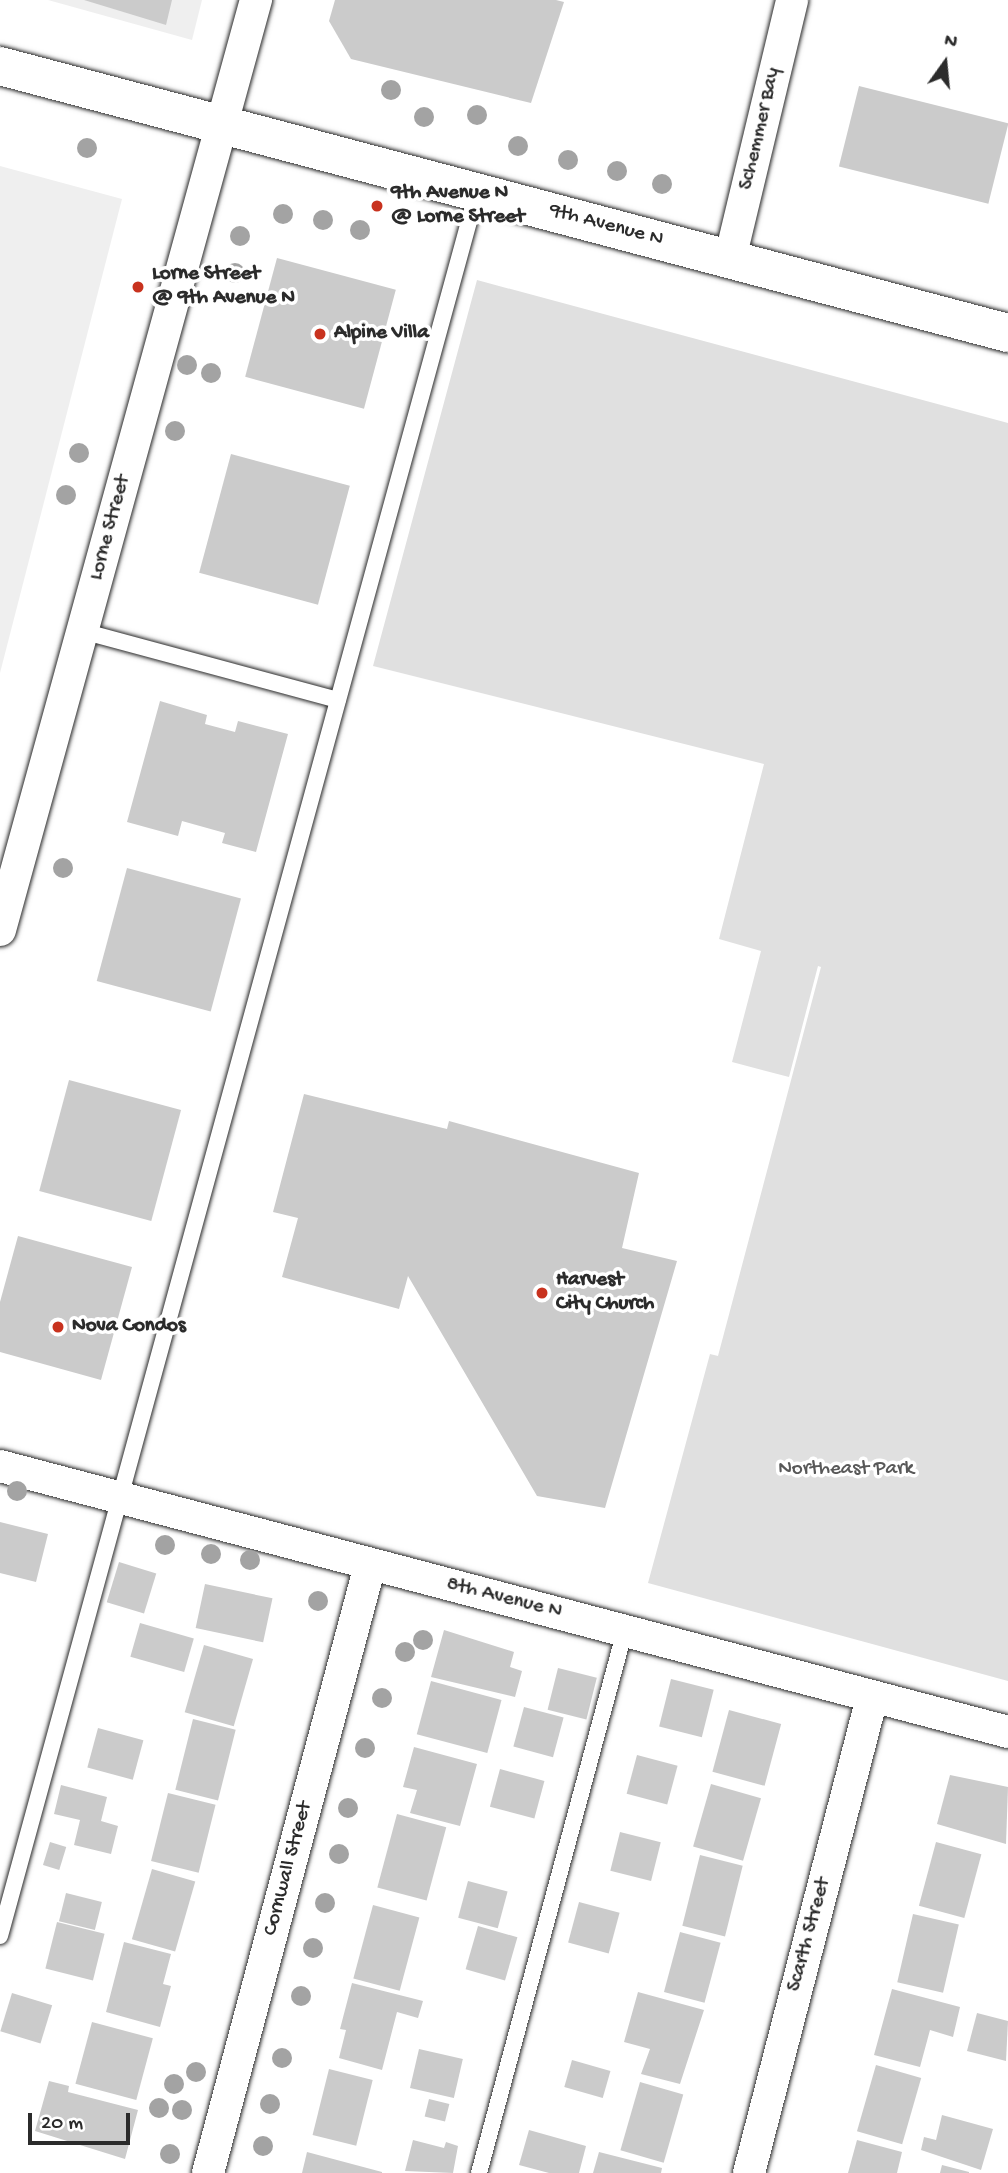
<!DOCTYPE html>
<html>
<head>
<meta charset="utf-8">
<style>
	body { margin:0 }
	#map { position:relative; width:1008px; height:2173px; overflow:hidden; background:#fff; font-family:"Gochi Hand",sans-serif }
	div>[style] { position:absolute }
	.built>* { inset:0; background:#efefef }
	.green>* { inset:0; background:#e0e0e0 }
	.building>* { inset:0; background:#cbcbcb; transform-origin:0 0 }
	.roads { filter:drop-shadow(0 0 2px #2b2b2b) drop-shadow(0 0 2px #2b2b2b) }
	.service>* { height:16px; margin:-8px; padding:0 8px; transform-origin:8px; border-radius:8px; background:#fff }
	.minor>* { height:32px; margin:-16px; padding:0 16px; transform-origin:16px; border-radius:16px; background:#fff }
	.secondary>* { height:38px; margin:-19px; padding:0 19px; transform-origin:19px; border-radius:19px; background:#fff }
	.trees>* { width:20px; height:20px; margin:-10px; border-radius:50%; background:#a3a3a3 }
	.dots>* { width:19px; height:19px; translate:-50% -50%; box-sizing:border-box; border:4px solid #fff; border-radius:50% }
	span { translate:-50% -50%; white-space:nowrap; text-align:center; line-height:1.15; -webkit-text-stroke:7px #fff; paint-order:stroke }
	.street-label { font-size:21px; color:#2b2b2b }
	.poi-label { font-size:21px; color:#2b2b2b; font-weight:700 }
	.left { translate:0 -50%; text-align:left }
	.park-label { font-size:21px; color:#585858 }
	.north { position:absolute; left:910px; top:28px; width:70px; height:70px; -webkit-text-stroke:5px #fff; paint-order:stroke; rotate:15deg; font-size:19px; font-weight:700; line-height:28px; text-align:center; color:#2b2b2b }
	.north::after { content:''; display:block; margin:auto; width:24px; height:32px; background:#2b2b2b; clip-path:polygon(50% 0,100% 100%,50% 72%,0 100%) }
	.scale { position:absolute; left:28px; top:2113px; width:102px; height:32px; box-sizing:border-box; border:4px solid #2b2b2b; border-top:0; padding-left:9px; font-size:21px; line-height:24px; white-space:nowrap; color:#2b2b2b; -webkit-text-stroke:5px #fff; paint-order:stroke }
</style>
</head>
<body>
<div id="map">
	<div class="built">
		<div style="clip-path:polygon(48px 0,202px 0,192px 40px)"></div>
		<div style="clip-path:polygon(0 166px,122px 199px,0 673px)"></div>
	</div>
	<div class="green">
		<div style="clip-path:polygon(477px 280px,1008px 423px,1008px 1681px,648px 1583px,710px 1354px,718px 1356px,821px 967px,818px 966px,789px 1077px,732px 1062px,761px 951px,719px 939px,764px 764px,373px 666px)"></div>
	</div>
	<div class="building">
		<div style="clip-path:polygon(84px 0,172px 0,166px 25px)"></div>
		<div style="clip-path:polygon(335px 0,556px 0,564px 2px,531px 103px,351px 59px,329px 21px)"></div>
		<div style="left:859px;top:86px;width:154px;height:83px;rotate:14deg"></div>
		<div style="left:277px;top:258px;width:123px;height:123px;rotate:15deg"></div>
		<div style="left:231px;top:454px;width:123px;height:123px;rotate:15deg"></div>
		<div style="clip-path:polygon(160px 701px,207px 715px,205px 724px,235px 732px,238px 721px,288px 734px,256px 852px,222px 843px,225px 833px,182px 821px,178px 836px,127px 822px)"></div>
		<div style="left:127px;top:868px;width:118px;height:117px;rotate:15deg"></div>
		<div style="left:69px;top:1080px;width:116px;height:115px;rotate:15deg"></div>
		<div style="clip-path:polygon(304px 1094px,447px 1129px,449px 1121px,639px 1173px,622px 1248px,677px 1261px,605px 1508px,537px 1496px,408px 1276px,399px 1309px,282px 1277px,298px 1218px,273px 1212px)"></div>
		<div style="clip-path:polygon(18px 1236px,132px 1267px,101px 1380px,0 1352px,0 1302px)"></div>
		<div style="clip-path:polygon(0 1522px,48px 1534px,36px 1582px,0 1573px)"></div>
		<div style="left:119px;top:1562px;width:39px;height:42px;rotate:17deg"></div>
		<div style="left:205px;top:1584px;width:69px;height:45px;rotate:12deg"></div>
		<div style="left:140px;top:1623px;width:56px;height:35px;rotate:16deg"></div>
		<div style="clip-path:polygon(444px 1630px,514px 1652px,510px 1667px,522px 1671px,515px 1697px,431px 1677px)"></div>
		<div style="left:204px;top:1645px;width:51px;height:70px;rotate:16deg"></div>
		<div style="left:558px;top:1668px;width:40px;height:43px;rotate:14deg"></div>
		<div style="left:671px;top:1679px;width:44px;height:49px;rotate:14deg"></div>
		<div style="left:431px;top:1681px;width:73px;height:55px;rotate:15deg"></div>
		<div style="left:524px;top:1707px;width:41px;height:41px;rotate:15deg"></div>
		<div style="left:729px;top:1710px;width:54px;height:64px;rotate:15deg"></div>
		<div style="left:193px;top:1719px;width:44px;height:73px;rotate:14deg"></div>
		<div style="left:98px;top:1728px;width:47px;height:41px;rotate:15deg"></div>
		<div style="clip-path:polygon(414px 1747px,477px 1764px,460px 1826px,410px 1813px,417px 1790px,403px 1787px)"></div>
		<div style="left:637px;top:1755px;width:42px;height:40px;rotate:15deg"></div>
		<div style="left:500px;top:1769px;width:46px;height:39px;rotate:15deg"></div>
		<div style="clip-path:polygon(950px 1775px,1008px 1787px,1006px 1844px,937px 1824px)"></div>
		<div style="left:711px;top:1784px;width:52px;height:65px;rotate:16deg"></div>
		<div style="clip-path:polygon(61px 1785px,107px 1797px,101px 1821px,118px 1826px,111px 1854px,74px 1845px,80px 1820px,54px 1814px)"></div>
		<div style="left:168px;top:1793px;width:49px;height:70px;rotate:14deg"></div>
		<div style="left:397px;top:1814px;width:51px;height:76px;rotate:15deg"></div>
		<div style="left:620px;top:1832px;width:42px;height:40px;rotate:14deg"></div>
		<div style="left:50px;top:1842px;width:17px;height:24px;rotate:17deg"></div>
		<div style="left:936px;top:1842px;width:47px;height:66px;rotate:15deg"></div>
		<div style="left:700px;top:1855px;width:44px;height:73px;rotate:14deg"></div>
		<div style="left:152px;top:1869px;width:45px;height:73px;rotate:16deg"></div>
		<div style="left:468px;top:1881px;width:41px;height:38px;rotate:15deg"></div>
		<div style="left:66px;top:1893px;width:37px;height:29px;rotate:14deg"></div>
		<div style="left:579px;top:1902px;width:42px;height:42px;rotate:15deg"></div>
		<div style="left:373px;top:1905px;width:48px;height:76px;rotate:15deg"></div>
		<div style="left:913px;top:1914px;width:47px;height:70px;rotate:13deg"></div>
		<div style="left:57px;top:1922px;width:49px;height:48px;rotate:14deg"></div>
		<div style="left:478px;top:1926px;width:41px;height:45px;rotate:16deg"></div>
		<div style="left:680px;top:1932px;width:42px;height:62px;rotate:15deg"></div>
		<div style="clip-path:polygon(124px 1942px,171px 1954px,163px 1984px,171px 1986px,160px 2027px,106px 2012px)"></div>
		<div style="clip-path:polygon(352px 1983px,423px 2001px,418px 2018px,397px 2012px,382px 2070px,339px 2058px,346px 2030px,340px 2029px)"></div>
		<div style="clip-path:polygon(892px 1989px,960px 2007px,953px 2037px,930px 2030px,920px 2067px,874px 2055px)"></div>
		<div style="clip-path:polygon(638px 1992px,704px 2010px,680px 2084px,641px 2074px,650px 2049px,624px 2042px)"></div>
		<div style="left:12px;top:1993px;width:42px;height:40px;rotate:17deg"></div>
		<div style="clip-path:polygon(977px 2013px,1008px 2021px,1006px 2061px,967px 2051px)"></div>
		<div style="left:92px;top:2022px;width:63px;height:64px;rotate:15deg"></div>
		<div style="left:419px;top:2049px;width:45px;height:40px;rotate:13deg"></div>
		<div style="left:572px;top:2060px;width:40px;height:28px;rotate:16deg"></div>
		<div style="left:876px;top:2065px;width:47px;height:69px;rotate:16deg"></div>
		<div style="left:329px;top:2069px;width:45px;height:68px;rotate:14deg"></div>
		<div style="clip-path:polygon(49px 2081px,69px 2086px,68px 2092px,138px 2110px,125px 2159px,35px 2131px)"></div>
		<div style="left:640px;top:2082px;width:45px;height:71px;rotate:16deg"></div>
		<div style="left:429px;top:2099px;width:21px;height:18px;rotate:14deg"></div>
		<div style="clip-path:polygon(942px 2115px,993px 2129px,981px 2170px,921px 2150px,924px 2137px,936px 2140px)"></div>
		<div style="clip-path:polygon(529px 2130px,586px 2146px,579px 2173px,549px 2173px,519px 2165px)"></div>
		<div style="clip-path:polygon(413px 2140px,444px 2148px,446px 2142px,458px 2146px,453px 2173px,405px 2171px)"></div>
		<div style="clip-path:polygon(857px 2140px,902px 2152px,897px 2173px,848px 2173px)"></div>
		<div style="clip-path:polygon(307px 2152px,382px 2172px,382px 2173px,302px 2173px)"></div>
		<div style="clip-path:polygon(599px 2152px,662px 2168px,661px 2173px,593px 2173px)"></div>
		<div style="clip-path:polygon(942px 2165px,969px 2172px,969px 2173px,940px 2173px)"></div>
	</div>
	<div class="roads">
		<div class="service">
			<div style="left:82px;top:631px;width:265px;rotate:15.1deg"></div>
			<div style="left:0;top:1936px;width:1808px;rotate:-74.7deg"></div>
			<div style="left:479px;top:2173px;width:562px;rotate:-74.95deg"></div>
		</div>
		<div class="minor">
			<div style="left:730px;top:259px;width:266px;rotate:-76.5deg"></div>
			<div style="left:0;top:930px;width:965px;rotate:-74.61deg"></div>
			<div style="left:0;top:1466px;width:1043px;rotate:14.78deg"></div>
			<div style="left:208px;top:2173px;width:629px;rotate:-75.08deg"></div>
			<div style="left:749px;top:2173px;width:491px;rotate:-75.5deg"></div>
		</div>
		<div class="secondary">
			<div style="left:0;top:66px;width:1043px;rotate:14.84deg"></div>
		</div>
	</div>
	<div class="trees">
		<div style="left:391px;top:90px"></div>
		<div style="left:477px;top:115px"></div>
		<div style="left:424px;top:117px"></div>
		<div style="left:518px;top:146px"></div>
		<div style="left:87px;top:148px"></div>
		<div style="left:568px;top:160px"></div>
		<div style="left:617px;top:171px"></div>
		<div style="left:662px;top:184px"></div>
		<div style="left:283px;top:214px"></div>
		<div style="left:323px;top:220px"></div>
		<div style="left:360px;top:230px"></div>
		<div style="left:240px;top:236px"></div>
		<div style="left:235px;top:273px"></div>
		<div style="left:187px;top:365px"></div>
		<div style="left:211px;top:373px"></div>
		<div style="left:175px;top:431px"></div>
		<div style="left:79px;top:453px"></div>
		<div style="left:66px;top:495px"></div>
		<div style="left:63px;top:868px"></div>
		<div style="left:17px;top:1491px"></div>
		<div style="left:165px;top:1545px"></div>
		<div style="left:211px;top:1554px"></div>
		<div style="left:250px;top:1560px"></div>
		<div style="left:318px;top:1601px"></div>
		<div style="left:423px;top:1640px"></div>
		<div style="left:405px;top:1652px"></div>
		<div style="left:382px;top:1698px"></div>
		<div style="left:365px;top:1748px"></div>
		<div style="left:348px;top:1808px"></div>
		<div style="left:339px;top:1854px"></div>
		<div style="left:325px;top:1903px"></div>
		<div style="left:313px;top:1948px"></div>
		<div style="left:301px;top:1996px"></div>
		<div style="left:282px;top:2058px"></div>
		<div style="left:196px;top:2072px"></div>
		<div style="left:174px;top:2084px"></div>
		<div style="left:270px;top:2104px"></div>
		<div style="left:159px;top:2108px"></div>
		<div style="left:182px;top:2110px"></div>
		<div style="left:263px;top:2146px"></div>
		<div style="left:170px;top:2154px"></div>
	</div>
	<div class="dots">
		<div style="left:377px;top:206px;background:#c8321e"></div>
		<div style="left:138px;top:287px;background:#c8321e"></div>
		<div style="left:320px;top:334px;background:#c8321e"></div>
		<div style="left:542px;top:1293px;background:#c8321e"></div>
		<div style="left:58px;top:1327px;background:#c8321e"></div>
	</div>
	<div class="street-label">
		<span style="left:761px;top:129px;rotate:-77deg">Schemmer Bay</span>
		<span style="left:606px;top:226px;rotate:15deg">9th Avenue N</span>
		<span style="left:111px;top:528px;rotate:-75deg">Lorne Street</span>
		<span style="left:504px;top:1599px;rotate:14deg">8th Avenue N</span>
		<span style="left:289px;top:1869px;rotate:-75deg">Cornwall Street</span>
		<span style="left:810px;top:1935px;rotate:-75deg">Scarth Street</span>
	</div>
	<div class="poi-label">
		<span class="left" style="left:391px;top:206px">9th Avenue N<br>@ Lorne Street</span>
		<span class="left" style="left:152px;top:287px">Lorne Street<br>@ 9th Avenue N</span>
		<span class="left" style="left:334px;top:334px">Alpine Villa</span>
		<span class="left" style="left:556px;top:1293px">Harvest<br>City Church</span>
		<span class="left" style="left:72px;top:1327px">Nova Condos</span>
	</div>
	<div class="park-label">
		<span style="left:846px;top:1470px">Northeast Park</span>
	</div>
	<div class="north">N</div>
	<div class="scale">20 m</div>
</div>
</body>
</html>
